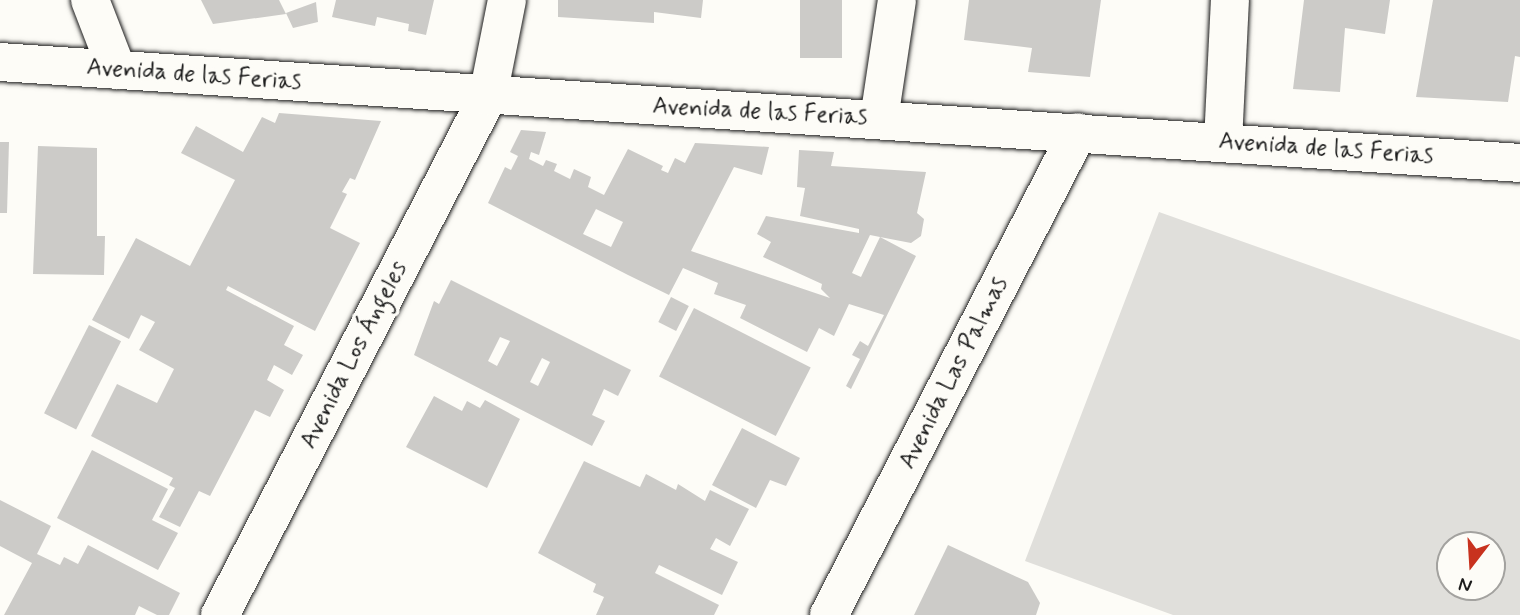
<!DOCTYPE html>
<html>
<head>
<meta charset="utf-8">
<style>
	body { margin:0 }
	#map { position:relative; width:1520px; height:615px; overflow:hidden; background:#fdfcf7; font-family:Mynerve,sans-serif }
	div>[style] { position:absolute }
	.green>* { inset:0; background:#e0dfdb }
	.building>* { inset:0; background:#cccbc8; transform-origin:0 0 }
	.roads { filter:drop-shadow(0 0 2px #1c1c1c) drop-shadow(0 0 2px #1c1c1c) }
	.minor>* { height:38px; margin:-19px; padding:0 19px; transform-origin:19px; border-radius:19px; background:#fdfcf7 }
	.major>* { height:38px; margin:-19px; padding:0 19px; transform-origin:19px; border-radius:19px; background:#fdfcf7 }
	span { translate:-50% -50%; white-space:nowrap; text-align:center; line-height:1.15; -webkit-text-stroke:7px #fdfcf7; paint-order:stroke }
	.street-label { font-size:24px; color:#1c1c1c }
	.north { position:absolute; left:1436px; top:531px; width:70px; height:70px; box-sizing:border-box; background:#fdfcf7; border:2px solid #a3a29f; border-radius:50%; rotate:197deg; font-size:19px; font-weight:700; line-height:28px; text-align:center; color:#1c1c1c }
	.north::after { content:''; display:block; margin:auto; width:24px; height:32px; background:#c8321e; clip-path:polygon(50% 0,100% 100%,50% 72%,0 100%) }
</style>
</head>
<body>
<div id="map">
	<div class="green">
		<div style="clip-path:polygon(evenodd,1159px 212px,1520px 340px,1520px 615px,1173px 615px,1025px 561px,1159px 212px,1450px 545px,1492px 545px,1492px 587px,1450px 587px,1450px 545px)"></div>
	</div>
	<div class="building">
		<div style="clip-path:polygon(201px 0,279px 0,286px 14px,213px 24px)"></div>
		<div style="clip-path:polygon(336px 0,434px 0,426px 35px,408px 31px,409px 24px,377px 17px,375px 26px,332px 17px)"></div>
		<div style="clip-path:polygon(558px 0,703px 0,701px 18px,654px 12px,654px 23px,558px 17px)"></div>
		<div style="left:800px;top:0;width:42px;height:58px"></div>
		<div style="clip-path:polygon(969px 0,1101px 0,1090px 77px,1028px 72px,1032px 48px,964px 40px)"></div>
		<div style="clip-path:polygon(1304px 0,1390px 0,1385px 34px,1345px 28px,1340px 92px,1293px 89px)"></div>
		<div style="clip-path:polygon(1433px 0,1520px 0,1520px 57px,1515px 56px,1508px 102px,1416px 97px)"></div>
		<div style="clip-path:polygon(316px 2px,318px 22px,293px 28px,286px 13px)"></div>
		<div style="clip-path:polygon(279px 113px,381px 121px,355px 180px,350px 178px,342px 192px,347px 194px,330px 228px,360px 243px,315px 331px,228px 286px,226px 290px,294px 326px,284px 345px,303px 355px,292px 375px,274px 365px,267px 380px,284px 390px,270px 417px,255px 410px,210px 496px,199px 491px,180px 527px,159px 517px,175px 488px,169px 485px,173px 478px,91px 436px,117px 384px,157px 403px,174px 369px,139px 350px,155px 322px,141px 315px,129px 339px,92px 320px,136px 238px,190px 266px,235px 180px,181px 153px,196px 126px,243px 152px,262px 117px,275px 123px)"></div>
		<div style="clip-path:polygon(evenodd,521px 130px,546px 132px,539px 155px,531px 152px,529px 159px,543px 166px,546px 160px,557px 164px,554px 171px,570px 179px,574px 169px,591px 177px,588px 187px,604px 195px,628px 149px,663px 166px,661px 170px,668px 173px,675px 158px,685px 163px,695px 143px,769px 147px,762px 175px,734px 167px,691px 251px,830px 298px,821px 289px,822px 284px,763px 257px,771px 242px,757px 234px,766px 216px,859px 233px,859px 229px,800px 216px,805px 188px,797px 187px,799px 150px,834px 152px,831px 166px,926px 172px,917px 213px,924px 219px,921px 236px,911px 243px,880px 237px,916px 256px,851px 389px,846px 386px,860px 359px,852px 355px,860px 341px,868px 346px,884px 315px,849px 304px,834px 336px,819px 328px,807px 352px,740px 318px,746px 305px,714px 294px,718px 283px,683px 268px,669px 295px,628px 275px,488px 203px,505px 167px,511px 170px,518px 156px,510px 152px,521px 130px,596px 209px,623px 222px,611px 247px,583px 234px,596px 209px,521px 130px,870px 235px,880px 237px,861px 277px,852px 273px,870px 235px)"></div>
		<div style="clip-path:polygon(0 142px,9px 142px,7px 213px,0 213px)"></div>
		<div style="clip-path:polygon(38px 146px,97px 148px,97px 236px,105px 236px,104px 275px,33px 274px)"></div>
		<div style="clip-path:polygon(evenodd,451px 280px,631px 370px,618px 396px,604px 389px,592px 415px,605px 421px,592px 446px,414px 355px,434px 301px,439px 304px,451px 280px,500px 337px,510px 341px,497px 366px,488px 361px,500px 337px,451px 280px,542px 358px,550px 362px,538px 386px,530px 382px,542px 358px)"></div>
		<div style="left:671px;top:297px;width:20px;height:28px;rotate:27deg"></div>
		<div style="left:694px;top:308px;width:131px;height:77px;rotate:27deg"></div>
		<div style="left:89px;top:325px;width:36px;height:99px;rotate:27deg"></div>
		<div style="clip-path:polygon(434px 396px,462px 411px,467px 401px,480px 408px,485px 400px,520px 419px,487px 488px,406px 447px)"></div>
		<div style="clip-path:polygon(742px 428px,800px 458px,786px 486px,770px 480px,756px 508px,712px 485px)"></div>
		<div style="clip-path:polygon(92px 450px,168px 489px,152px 520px,178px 533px,158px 570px,57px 518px)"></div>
		<div style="clip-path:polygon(584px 461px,640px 487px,646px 474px,676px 490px,678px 484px,705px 501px,710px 490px,749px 509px,730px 546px,716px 538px,710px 549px,738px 562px,722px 595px,659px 565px,655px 573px,719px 605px,714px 615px,596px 615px,604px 597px,593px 592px,596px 584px,538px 553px)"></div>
		<div style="clip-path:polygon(0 500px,51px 526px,37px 554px,60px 565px,64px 557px,78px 564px,88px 545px,180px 593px,169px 615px,157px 615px,139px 606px,135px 615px,4px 615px,32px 563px,0 546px)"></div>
		<div style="clip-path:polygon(948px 545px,1028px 582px,1040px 603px,1036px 615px,914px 615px)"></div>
	</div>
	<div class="roads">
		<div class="minor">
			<div style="left:90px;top:0;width:75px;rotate:68.9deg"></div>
			<div style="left:879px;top:119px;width:120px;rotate:-81.4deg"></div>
			<div style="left:1223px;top:142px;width:142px;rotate:-87.2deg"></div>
			<div style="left:220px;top:615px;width:584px;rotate:-62.69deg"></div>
			<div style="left:488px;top:96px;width:98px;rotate:-78.8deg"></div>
			<div style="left:829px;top:615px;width:543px;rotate:-62.73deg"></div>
		</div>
		<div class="major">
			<div style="left:0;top:62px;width:1523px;rotate:3.8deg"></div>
		</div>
	</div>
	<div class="street-label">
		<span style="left:194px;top:75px;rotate:4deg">Avenida de las Ferias</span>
		<span style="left:760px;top:112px;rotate:3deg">Avenida de las Ferias</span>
		<span style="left:1326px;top:149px;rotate:4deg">Avenida de las Ferias</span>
		<span style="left:354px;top:355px;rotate:-63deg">Avenida Los Ángeles</span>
		<span style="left:954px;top:373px;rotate:-63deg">Avenida Las Palmas</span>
	</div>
	<div class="north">N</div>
</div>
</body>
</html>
